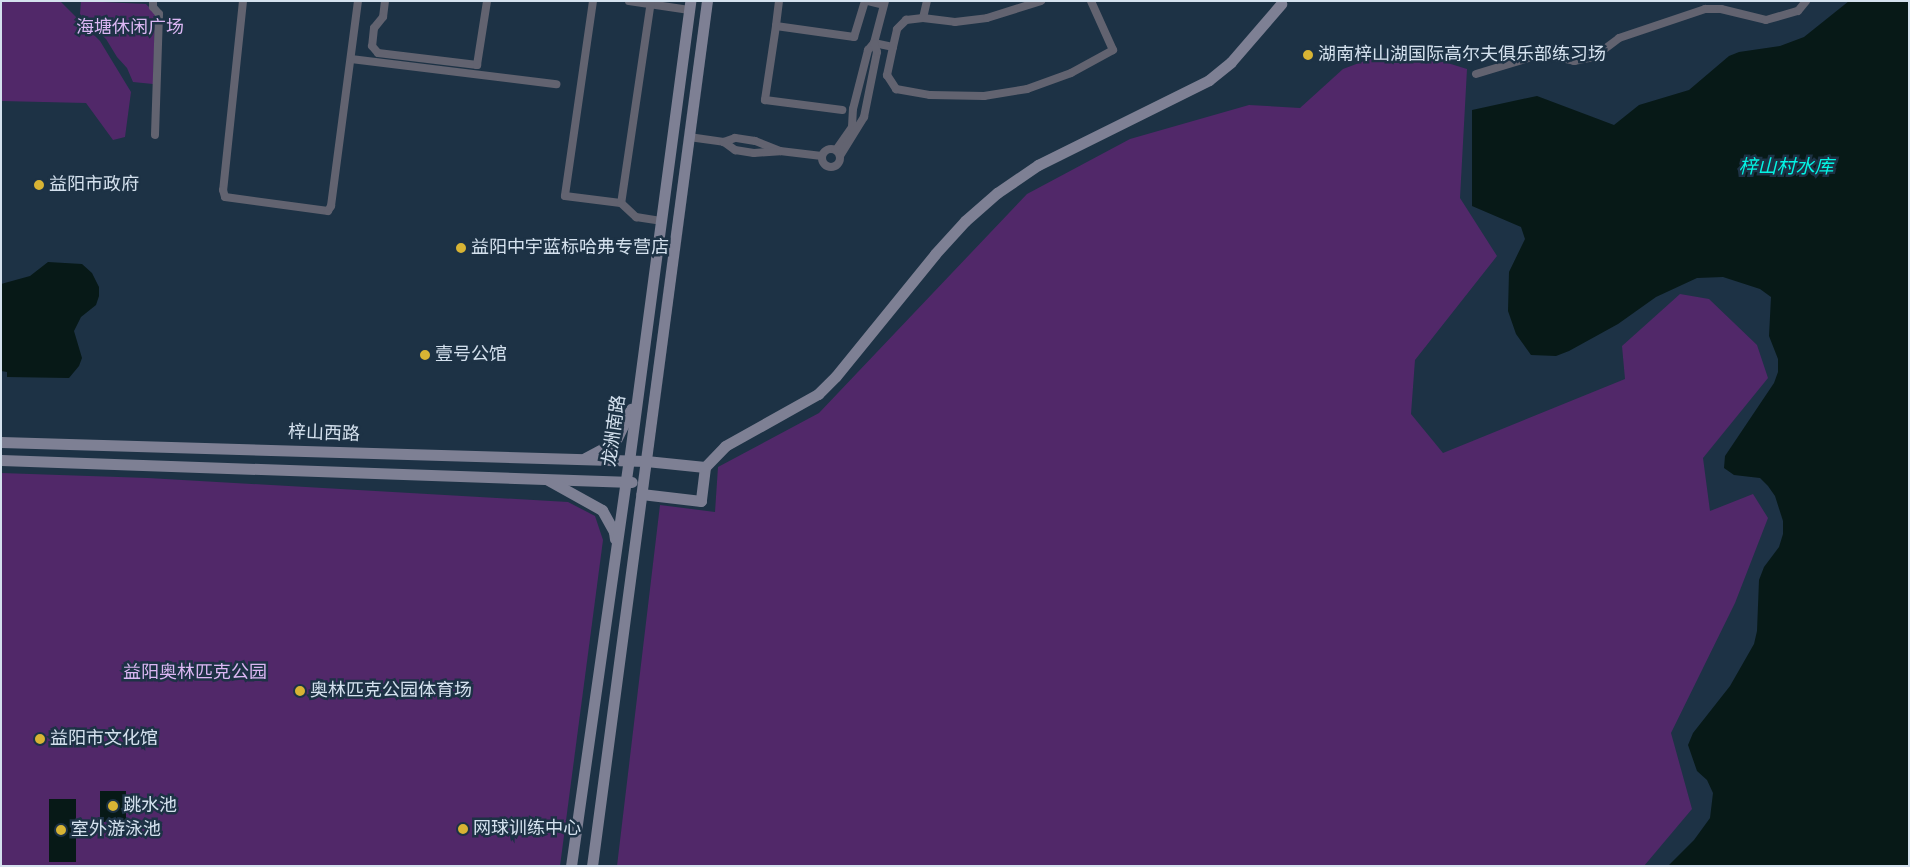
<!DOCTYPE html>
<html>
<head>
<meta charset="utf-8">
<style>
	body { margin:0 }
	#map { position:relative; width:1910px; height:867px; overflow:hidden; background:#1d3245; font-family:"Source Sans 3","Noto Sans SC",sans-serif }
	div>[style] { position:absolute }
	.green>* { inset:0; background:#512869 }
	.water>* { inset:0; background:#071917; transform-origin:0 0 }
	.street>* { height:8px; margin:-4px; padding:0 4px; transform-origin:4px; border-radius:4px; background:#626370 }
	.street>.ring { margin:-4px; padding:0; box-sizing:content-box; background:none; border:8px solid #626370; border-radius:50% }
	.secondary>* { height:11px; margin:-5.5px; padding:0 5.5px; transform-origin:5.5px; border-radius:5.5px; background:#7e8094 }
	.dots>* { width:14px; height:14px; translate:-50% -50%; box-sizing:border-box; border:2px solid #1d3245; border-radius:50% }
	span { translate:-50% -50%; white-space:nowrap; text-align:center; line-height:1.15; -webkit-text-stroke:5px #1d3245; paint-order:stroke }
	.park-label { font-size:18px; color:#dbb7f3 }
	.poi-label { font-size:18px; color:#d4e1ee }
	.left { translate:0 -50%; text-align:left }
	.street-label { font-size:18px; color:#d4e1ee }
	.water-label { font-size:19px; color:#03f4e4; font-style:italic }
	.frame { position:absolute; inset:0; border:2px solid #d4e1ee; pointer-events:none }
</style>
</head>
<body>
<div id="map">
	<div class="green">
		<div style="clip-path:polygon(1px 1px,61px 2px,100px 41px,131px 92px,125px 137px,113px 140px,86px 103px,1px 101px)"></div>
		<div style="clip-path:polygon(81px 1px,146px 4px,155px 14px,153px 84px,133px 82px,127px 68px,117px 57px,106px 39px,80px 14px)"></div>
		<div style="clip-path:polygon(1399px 48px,1467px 69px,1460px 198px,1497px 256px,1415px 360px,1411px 414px,1443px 453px,1625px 379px,1622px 346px,1680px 294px,1709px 299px,1757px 345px,1768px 378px,1703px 458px,1710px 511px,1753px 494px,1768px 518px,1735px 603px,1671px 733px,1692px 809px,1644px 866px,617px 866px,660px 505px,715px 512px,718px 467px,819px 413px,1027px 194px,1130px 139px,1249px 105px,1300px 108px,1343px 69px)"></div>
		<div style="clip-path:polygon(1px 473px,148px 478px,568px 502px,595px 516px,603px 540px,560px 866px,1px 866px)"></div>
	</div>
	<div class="water">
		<div style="clip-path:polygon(1849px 1px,1909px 1px,1909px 866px,1668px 866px,1694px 840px,1710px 818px,1713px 793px,1707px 780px,1697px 771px,1688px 745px,1693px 733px,1730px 686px,1754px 644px,1757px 631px,1759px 580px,1764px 567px,1779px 547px,1783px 534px,1783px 521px,1775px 496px,1768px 486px,1760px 478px,1734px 475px,1724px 468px,1725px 456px,1774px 383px,1778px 372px,1778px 359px,1769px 336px,1771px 297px,1760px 289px,1723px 277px,1697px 278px,1656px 297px,1618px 324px,1569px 351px,1556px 356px,1531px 355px,1516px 334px,1508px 311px,1509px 272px,1525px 239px,1521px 227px,1472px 206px,1472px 110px,1537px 96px,1614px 125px,1639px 105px,1689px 90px,1729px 56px,1739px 52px,1780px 46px,1804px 37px)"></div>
		<div style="clip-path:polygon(48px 262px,82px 264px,92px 273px,99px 287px,99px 296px,96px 305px,81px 317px,74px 331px,82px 358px,79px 366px,69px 378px,7px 377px,7px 372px,1px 371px,1px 284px,30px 276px)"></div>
		<div style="left:100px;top:791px;width:26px;height:31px"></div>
		<div style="left:49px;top:799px;width:27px;height:63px"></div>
	</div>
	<div class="street">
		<div style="left:153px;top:1px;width:6px;rotate:90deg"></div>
		<div style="left:153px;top:7px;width:9px;rotate:49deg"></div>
		<div style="left:159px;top:14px;width:121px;rotate:91.9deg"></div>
		<div style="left:243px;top:1px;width:190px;rotate:96deg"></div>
		<div style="left:223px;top:190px;width:7px;rotate:74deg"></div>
		<div style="left:225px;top:197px;width:104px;rotate:7.7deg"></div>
		<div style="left:328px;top:211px;width:6px;rotate:-59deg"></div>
		<div style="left:331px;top:206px;width:207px;rotate:-82.5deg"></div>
		<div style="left:385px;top:1px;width:16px;rotate:97deg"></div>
		<div style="left:383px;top:17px;width:14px;rotate:129deg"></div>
		<div style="left:374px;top:28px;width:18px;rotate:96deg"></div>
		<div style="left:372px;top:46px;width:9px;rotate:49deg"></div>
		<div style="left:378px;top:53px;width:100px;rotate:6.9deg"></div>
		<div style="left:477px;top:65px;width:65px;rotate:-81.1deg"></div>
		<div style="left:593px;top:1px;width:197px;rotate:98.2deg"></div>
		<div style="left:565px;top:196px;width:56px;rotate:7.1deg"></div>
		<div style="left:629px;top:1px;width:61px;rotate:8.5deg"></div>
		<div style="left:651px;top:1px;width:204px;rotate:98.4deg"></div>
		<div style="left:621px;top:203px;width:21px;rotate:43deg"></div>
		<div style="left:636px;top:217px;width:25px;rotate:9deg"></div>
		<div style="left:779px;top:1px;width:25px;rotate:97deg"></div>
		<div style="left:776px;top:26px;width:79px;rotate:8deg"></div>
		<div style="left:854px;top:37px;width:38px;rotate:-73deg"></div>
		<div style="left:868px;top:1px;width:16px;rotate:14deg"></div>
		<div style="left:923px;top:18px;width:17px;rotate:-77deg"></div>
		<div style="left:776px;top:26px;width:75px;rotate:98.5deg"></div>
		<div style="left:765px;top:100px;width:78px;rotate:7.4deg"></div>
		<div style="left:874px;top:43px;width:19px;rotate:12deg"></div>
		<div style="left:893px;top:47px;width:18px;rotate:-77deg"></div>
		<div style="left:897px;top:29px;width:13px;rotate:-45deg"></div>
		<div style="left:906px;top:20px;width:17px;rotate:-7deg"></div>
		<div style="left:923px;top:18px;width:32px;rotate:7deg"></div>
		<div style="left:955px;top:22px;width:32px;rotate:-7deg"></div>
		<div style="left:987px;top:18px;width:57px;rotate:-17.5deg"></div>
		<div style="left:893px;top:47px;width:29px;rotate:102deg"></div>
		<div style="left:887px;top:75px;width:17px;rotate:57deg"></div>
		<div style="left:896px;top:89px;width:35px;rotate:10deg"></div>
		<div style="left:930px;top:95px;width:54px;rotate:1.1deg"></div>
		<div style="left:984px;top:96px;width:44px;rotate:-9.2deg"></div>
		<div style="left:1027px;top:89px;width:47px;rotate:-20deg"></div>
		<div style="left:1071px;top:73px;width:48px;rotate:-28.7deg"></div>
		<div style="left:1113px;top:50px;width:54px;rotate:-114.2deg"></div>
		<div style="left:351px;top:59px;width:207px;rotate:7deg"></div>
		<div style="left:1476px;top:74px;width:69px;rotate:-16.9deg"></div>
		<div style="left:1542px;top:54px;width:33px;rotate:12deg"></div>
		<div style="left:1574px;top:61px;width:20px;rotate:-11deg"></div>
		<div style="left:1594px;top:57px;width:31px;rotate:-37deg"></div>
		<div style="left:1619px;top:38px;width:91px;rotate:-18.6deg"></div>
		<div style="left:1705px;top:9px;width:16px"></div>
		<div style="left:1721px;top:9px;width:46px;rotate:13.7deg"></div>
		<div style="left:1766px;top:20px;width:33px;rotate:-16deg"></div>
		<div style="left:1798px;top:11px;width:13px;rotate:-51deg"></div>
		<div style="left:689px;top:137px;width:35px;rotate:8deg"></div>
		<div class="ring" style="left:822px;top:149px;width:10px;height:10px"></div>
		<div style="left:836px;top:150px;width:28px;rotate:-55deg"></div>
		<div style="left:852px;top:127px;width:18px;rotate:-87deg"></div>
		<div style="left:853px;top:109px;width:61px;rotate:-75.7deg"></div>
		<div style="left:868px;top:50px;width:9px;rotate:-49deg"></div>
		<div style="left:874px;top:43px;width:43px;rotate:-75.3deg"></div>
		<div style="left:780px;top:151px;width:27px;rotate:-158deg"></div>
		<div style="left:755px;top:141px;width:20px;rotate:-171deg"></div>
		<div style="left:735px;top:138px;width:12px;rotate:160deg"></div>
		<div style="left:724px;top:142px;width:14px;rotate:36deg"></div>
		<div style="left:735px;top:150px;width:19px;rotate:9deg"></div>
		<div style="left:754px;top:153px;width:26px;rotate:-4deg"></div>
		<div style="left:780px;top:151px;width:42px;rotate:6.8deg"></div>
		<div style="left:840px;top:156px;width:46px;rotate:-58.4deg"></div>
		<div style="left:864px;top:117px;width:66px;rotate:-78.7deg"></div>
		<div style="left:877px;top:52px;width:9px;rotate:-108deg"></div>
	</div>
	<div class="secondary">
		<div style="left:1px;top:442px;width:645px;rotate:1.69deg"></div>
		<div style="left:646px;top:461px;width:59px;rotate:5.8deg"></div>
		<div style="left:705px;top:467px;width:34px;rotate:97deg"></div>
		<div style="left:701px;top:501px;width:60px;rotate:-173.3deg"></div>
		<div style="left:585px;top:458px;width:34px;rotate:-28deg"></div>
		<div style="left:615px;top:442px;width:37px;rotate:-64deg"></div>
		<div style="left:1px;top:460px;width:631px;rotate:2deg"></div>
		<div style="left:705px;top:467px;width:29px;rotate:-46deg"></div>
		<div style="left:725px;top:446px;width:107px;rotate:-29.2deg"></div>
		<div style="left:818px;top:394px;width:25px;rotate:-45deg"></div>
		<div style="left:836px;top:376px;width:157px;rotate:-50.9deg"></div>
		<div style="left:935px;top:254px;width:45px;rotate:-47.7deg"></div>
		<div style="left:965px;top:221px;width:43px;rotate:-41.2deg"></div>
		<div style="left:997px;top:193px;width:50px;rotate:-34.3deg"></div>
		<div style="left:1038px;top:165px;width:191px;rotate:-26.4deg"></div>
		<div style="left:1209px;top:80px;width:28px;rotate:-39deg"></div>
		<div style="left:1231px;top:62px;width:77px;rotate:-49.2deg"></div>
		<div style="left:548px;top:480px;width:62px;rotate:29.1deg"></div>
		<div style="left:602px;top:510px;width:25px;rotate:61deg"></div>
		<div style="left:614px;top:532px;width:7px;rotate:82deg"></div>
		<div style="left:571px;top:866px;width:409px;rotate:-81.9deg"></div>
		<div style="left:629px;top:461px;width:464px;rotate:-82.4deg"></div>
		<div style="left:592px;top:866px;width:873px;rotate:-82.43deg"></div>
	</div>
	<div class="dots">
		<div style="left:1308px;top:55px;background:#d8b434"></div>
		<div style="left:39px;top:185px;background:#d8b434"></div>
		<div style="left:461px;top:248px;background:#d8b434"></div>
		<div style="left:425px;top:355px;background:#d8b434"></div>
		<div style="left:300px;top:691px;background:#d8b434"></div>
		<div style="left:40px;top:739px;background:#d8b434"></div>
		<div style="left:113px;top:806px;background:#d8b434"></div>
		<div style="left:463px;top:829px;background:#d8b434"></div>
		<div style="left:61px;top:830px;background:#d8b434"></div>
	</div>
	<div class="park-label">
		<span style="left:130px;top:28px">海塘休闲广场</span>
		<span style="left:195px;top:673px">益阳奥林匹克公园</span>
	</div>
	<div class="poi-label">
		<span class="left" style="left:1318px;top:55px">湖南梓山湖国际高尔夫俱乐部练习场</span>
		<span class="left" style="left:49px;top:185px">益阳市政府</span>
		<span class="left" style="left:471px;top:248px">益阳中宇蓝标哈弗专营店</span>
		<span class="left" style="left:435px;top:355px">壹号公馆</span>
		<span class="left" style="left:310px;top:691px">奥林匹克公园体育场</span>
		<span class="left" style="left:50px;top:739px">益阳市文化馆</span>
		<span class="left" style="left:123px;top:806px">跳水池</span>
		<span class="left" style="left:473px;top:829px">网球训练中心</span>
		<span class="left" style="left:71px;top:830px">室外游泳池</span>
	</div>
	<div class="street-label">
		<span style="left:615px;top:431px;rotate:-82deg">龙洲南路</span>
		<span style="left:324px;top:434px;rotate:2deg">梓山西路</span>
	</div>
	<div class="water-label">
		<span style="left:1786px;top:168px">梓山村水库</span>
	</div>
	<div class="frame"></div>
</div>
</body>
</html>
